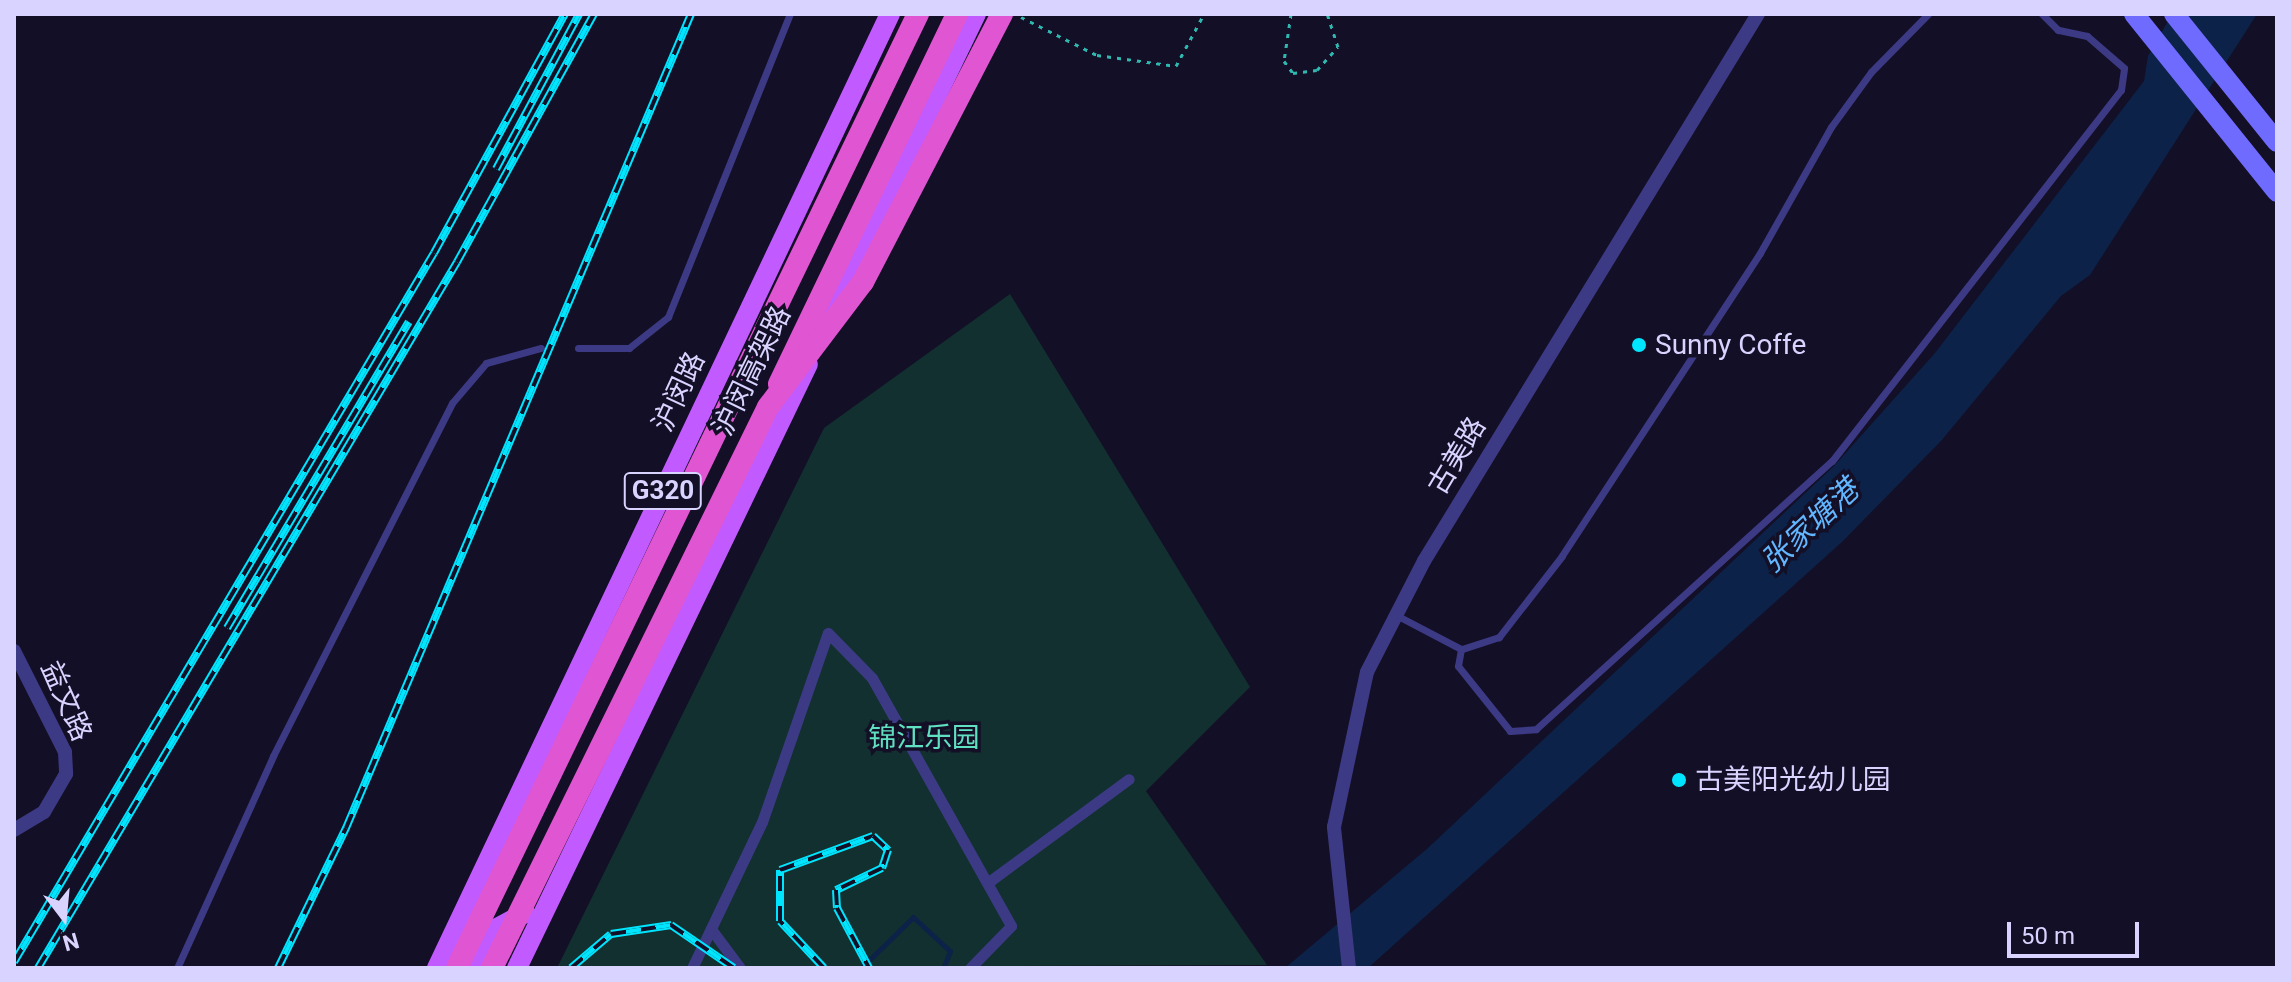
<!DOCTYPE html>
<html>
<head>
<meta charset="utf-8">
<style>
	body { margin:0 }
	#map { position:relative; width:2291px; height:982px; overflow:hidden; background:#130f26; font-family:Roboto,"Noto Sans SC",sans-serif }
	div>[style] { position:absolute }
	.green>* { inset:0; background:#12302f }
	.water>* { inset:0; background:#0c2248 }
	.stream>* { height:5px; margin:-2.5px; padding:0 2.5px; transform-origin:2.5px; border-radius:2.5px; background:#0c2248 }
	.path>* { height:3px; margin-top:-1.5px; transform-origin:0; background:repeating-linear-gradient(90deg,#2fb8b0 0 4px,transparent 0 10px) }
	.service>* { height:7px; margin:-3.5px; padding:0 3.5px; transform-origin:3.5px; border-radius:3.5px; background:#3d3a85 }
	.pedestrian>* { height:11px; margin:-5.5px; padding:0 5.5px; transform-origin:5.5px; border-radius:5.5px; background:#3d3a85 }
	.minor>* { height:14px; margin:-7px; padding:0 7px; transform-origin:7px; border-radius:7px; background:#3d3a85 }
	.secondary>* { height:20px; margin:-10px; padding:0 10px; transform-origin:10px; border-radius:10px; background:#6f6bff }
	.primary>* { height:20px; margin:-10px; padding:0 10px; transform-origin:10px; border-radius:10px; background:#c25bff }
	.trunk>* { height:22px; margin:-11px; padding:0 11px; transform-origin:11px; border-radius:11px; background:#e055d1 }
	.rail>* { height:8px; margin-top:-4px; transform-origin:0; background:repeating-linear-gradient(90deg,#130f26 0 15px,#00e5ff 0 30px); box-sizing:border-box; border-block:2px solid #00e5ff }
	.trunk-bridge>* { height:22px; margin:-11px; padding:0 11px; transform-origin:11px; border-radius:11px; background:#e055d1 }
	.dots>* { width:22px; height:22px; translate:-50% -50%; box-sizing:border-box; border:4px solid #130f26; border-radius:50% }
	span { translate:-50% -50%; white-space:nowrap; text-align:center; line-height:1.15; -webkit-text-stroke:7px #130f26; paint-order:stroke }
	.shield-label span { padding:2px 6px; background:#130f26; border:2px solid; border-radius:6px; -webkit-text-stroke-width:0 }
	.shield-label { font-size:26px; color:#d9d4ff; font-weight:700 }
	.poi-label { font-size:28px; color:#d9d4ff }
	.left { translate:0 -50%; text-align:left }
	.street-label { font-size:28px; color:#d9d4ff }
	.park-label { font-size:28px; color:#5fe0c0 }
	.water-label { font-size:30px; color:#62b6ff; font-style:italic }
	.frame { position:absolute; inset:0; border:16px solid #d9d4ff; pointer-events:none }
	.north { position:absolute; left:24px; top:878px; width:80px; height:80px; -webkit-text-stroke:6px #130f26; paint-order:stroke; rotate:164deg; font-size:22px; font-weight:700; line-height:32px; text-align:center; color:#d9d4ff }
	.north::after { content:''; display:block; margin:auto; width:28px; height:36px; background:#d9d4ff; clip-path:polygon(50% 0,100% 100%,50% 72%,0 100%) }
	.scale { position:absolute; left:2007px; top:922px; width:132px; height:36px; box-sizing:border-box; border:4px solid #d9d4ff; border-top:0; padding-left:10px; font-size:24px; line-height:28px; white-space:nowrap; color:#d9d4ff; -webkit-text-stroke:6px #130f26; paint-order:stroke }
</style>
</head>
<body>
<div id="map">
	<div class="green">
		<div style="clip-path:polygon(1010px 294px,1250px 687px,1146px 791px,1267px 965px,557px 968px,824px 428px)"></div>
	</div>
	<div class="water">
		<div style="clip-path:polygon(2172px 14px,2257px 14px,2090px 275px,2061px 296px,1941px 441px,1843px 541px,1368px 968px,1285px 968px,1428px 848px,1834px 466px,1935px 353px,2144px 81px,2148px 56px)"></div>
	</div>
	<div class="stream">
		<div style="left:861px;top:968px;width:73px;rotate:-44.4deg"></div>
		<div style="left:913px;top:917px;width:50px;rotate:42.6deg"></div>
		<div style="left:950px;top:951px;width:18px;rotate:112deg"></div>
	</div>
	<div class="path">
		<div style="left:1291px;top:14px;width:48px;rotate:98.5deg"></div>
		<div style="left:1284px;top:61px;width:15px;rotate:53deg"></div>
		<div style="left:1293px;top:73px;width:24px;rotate:-7deg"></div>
		<div style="left:1317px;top:70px;width:31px;rotate:-48deg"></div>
		<div style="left:1338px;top:47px;width:35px;rotate:-108deg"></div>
		<div style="left:1021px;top:17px;width:85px;rotate:26.6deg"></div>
		<div style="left:1097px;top:55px;width:80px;rotate:7.9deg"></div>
		<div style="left:1176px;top:66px;width:59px;rotate:-61.7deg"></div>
	</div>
	<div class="service">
		<div style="left:1928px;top:14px;width:81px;rotate:134.5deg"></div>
		<div style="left:1871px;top:72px;width:68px;rotate:126deg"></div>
		<div style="left:1831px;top:127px;width:145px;rotate:119.4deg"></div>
		<div style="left:1760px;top:253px;width:362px;rotate:123.2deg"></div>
		<div style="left:1562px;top:556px;width:103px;rotate:127.9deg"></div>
		<div style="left:1499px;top:637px;width:40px;rotate:162deg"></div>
		<div style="left:1461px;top:649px;width:17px;rotate:100deg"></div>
		<div style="left:1458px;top:666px;width:83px;rotate:51.3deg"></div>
		<div style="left:1510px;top:731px;width:26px;rotate:-4deg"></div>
		<div style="left:1536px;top:729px;width:399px;rotate:-42.2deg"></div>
		<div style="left:1832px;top:461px;width:470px;rotate:-52.1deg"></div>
		<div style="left:2121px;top:90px;width:22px;rotate:-82deg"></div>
		<div style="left:2124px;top:68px;width:49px;rotate:-139.1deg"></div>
		<div style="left:2087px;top:36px;width:30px;rotate:-168deg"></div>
		<div style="left:2058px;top:30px;width:23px;rotate:-135deg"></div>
		<div style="left:578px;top:348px;width:51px"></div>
		<div style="left:629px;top:348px;width:50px;rotate:-38.5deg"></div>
		<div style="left:668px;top:317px;width:327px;rotate:-68.1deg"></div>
		<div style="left:1396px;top:615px;width:73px;rotate:27.6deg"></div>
		<div style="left:177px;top:968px;width:233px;rotate:-65.6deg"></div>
		<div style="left:273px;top:756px;width:396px;rotate:-63.1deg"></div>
		<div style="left:452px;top:403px;width:52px;rotate:-49.6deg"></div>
		<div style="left:486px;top:363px;width:57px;rotate:-15.3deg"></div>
	</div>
	<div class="pedestrian">
		<div style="left:990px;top:881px;width:172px;rotate:-36.3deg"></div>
		<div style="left:711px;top:929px;width:49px;rotate:53.4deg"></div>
		<div style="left:692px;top:968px;width:162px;rotate:-64.4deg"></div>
		<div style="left:762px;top:822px;width:200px;rotate:-70.8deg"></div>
		<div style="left:828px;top:633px;width:63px;rotate:45.6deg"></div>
		<div style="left:872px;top:678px;width:284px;rotate:60.7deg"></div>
		<div style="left:1011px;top:926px;width:59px;rotate:134.3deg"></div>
	</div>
	<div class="minor">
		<div style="left:14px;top:651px;width:113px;rotate:63.2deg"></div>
		<div style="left:65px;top:752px;width:22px;rotate:87deg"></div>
		<div style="left:66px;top:774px;width:44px;rotate:120.1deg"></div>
		<div style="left:44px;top:812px;width:35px;rotate:149deg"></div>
		<div style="left:1349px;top:968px;width:142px;rotate:-96.1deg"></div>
		<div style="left:1334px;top:827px;width:158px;rotate:-78deg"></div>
		<div style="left:1367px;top:672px;width:125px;rotate:-62.8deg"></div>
		<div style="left:1424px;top:561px;width:641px;rotate:-58.59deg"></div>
	</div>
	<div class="secondary">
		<div style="left:2134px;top:14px;width:228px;rotate:51.2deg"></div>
		<div style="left:2174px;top:14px;width:164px;rotate:51.2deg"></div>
	</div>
	<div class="primary">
		<div style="left:832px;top:313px;width:332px;rotate:-64.3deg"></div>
		<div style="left:437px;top:968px;width:1056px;rotate:-64.6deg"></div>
		<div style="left:478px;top:968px;width:44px;rotate:-64.6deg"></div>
		<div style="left:497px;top:928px;width:32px;rotate:-28deg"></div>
		<div style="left:517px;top:968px;width:670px;rotate:-64.28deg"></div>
	</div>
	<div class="trunk">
		<div style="left:779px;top:384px;width:411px;rotate:-64.3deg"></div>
		<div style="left:457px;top:968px;width:1060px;rotate:-64.21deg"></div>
	</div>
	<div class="rail">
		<div style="left:496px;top:169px;width:176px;rotate:-61.8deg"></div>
		<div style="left:227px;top:628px;width:356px;rotate:-59.3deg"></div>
		<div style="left:14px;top:962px;width:824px;rotate:-59.36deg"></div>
		<div style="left:434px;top:253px;width:273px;rotate:-61.3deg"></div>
		<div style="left:38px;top:968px;width:821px;rotate:-59.31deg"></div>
		<div style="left:457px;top:262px;width:283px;rotate:-61.1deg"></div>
		<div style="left:278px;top:968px;width:156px;rotate:-64.1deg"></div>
		<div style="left:346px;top:828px;width:884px;rotate:-67.03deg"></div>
		<div style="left:571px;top:968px;width:52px;rotate:-40.4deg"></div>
		<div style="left:611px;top:934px;width:61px;rotate:-8.5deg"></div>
		<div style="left:671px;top:925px;width:76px;rotate:34.3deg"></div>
		<div style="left:824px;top:968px;width:64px;rotate:-133.1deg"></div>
		<div style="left:780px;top:921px;width:51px;rotate:-90deg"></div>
		<div style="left:780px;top:870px;width:99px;rotate:-20.1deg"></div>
		<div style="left:873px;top:836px;width:21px;rotate:43deg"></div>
		<div style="left:888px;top:850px;width:19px;rotate:108deg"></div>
		<div style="left:882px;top:868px;width:51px;rotate:154.4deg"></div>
		<div style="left:836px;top:890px;width:18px;rotate:87deg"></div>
		<div style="left:837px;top:908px;width:68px;rotate:61.9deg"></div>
	</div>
	<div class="trunk-bridge">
		<div style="left:492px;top:968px;width:625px;rotate:-63.8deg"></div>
		<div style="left:768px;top:407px;width:157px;rotate:-52.8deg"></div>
		<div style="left:863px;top:282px;width:302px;rotate:-62.6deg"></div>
	</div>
	<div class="dots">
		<div style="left:1639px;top:345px;background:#00e5ff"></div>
		<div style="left:1679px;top:780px;background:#00e5ff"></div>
	</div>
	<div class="shield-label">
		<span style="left:663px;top:491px">G320</span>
	</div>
	<div class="poi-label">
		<span class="left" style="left:1655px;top:345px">Sunny Coffe</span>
		<span class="left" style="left:1695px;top:780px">古美阳光幼儿园</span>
	</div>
	<div class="street-label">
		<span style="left:752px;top:371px;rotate:-64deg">沪闵高架路</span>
		<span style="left:679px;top:392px;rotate:-65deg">沪闵路</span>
		<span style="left:1457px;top:456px;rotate:-59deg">古美路</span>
		<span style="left:66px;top:701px;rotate:66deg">益文路</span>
	</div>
	<div class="park-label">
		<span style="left:924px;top:738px">锦江乐园</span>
	</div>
	<div class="water-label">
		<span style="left:1810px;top:526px;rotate:-43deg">张家塘港</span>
	</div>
	<div class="frame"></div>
	<div class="north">N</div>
	<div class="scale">50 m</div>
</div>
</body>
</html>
